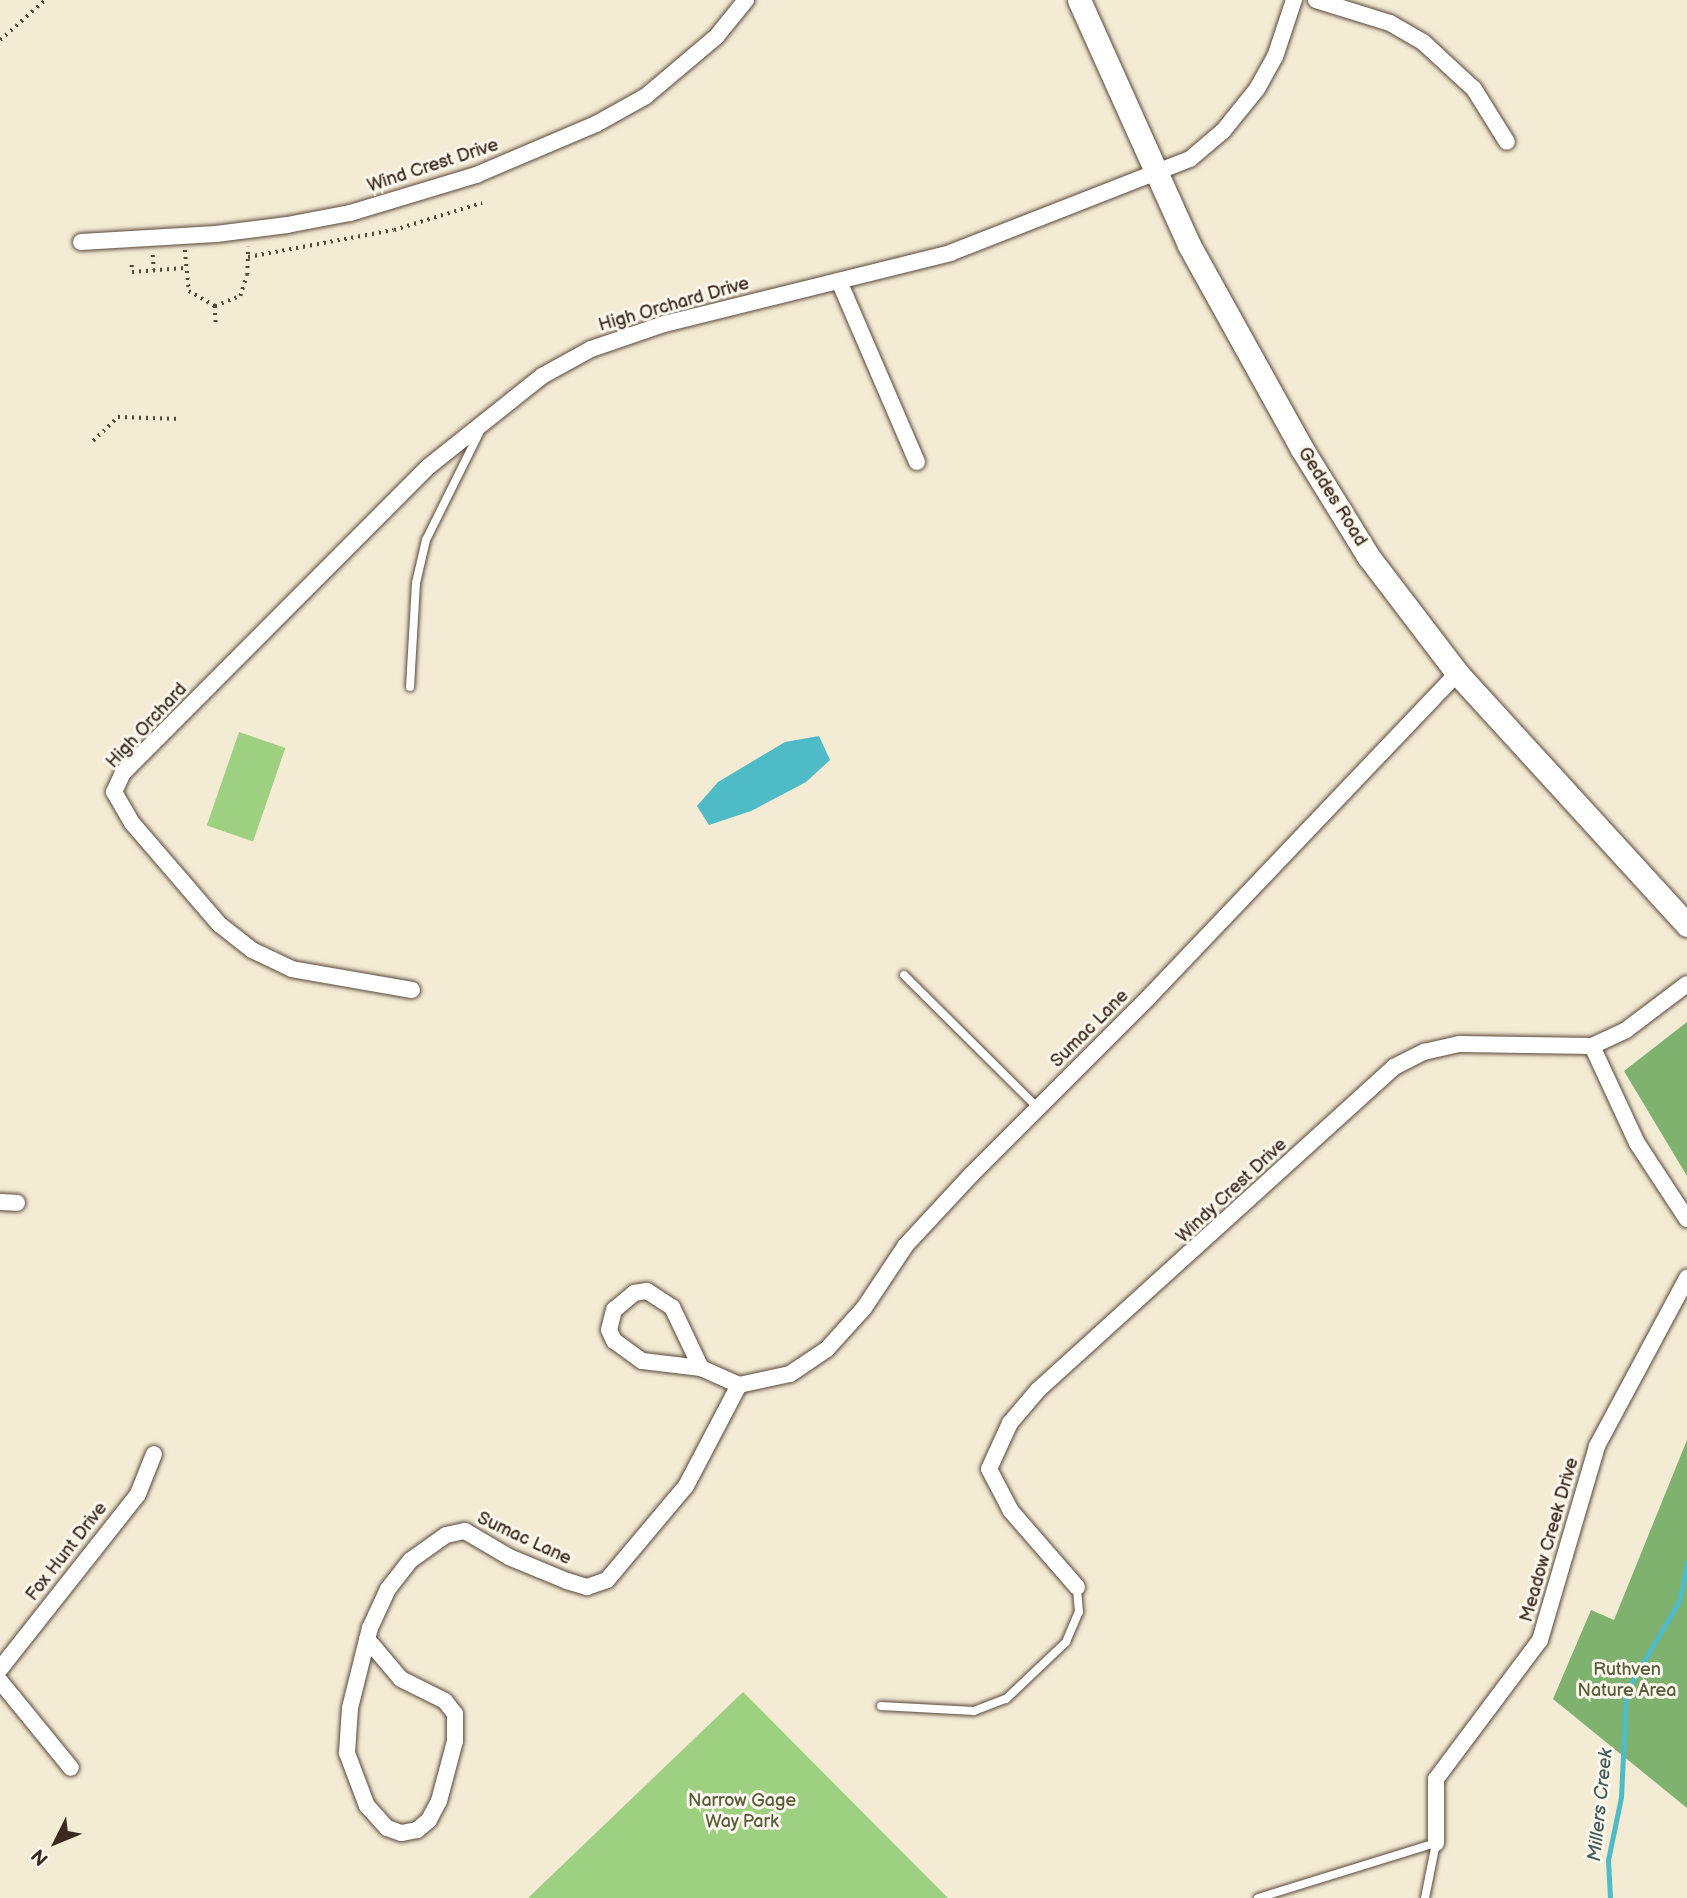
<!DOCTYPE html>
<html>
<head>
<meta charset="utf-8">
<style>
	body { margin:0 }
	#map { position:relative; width:1687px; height:1898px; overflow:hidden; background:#f4ebd5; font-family:"Balsamiq Sans",sans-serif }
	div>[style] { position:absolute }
	.green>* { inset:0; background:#9dd080; transform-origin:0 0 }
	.forest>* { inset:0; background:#7eb26e }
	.water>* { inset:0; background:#4ebbc7 }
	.stream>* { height:5px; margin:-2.5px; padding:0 2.5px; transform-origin:2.5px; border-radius:2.5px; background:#4ebbc7 }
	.path>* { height:3.5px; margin-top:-1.75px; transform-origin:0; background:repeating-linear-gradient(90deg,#574739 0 2px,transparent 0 7px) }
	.roads { filter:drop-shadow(0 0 2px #574739) drop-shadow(0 0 2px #574739) }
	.lane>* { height:8px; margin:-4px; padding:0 4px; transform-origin:4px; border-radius:4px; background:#fff }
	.street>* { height:16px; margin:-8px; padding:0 8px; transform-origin:8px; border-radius:8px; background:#fff }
	.secondary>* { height:23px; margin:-11.5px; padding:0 11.5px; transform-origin:11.5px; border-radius:11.5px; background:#fff }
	span { translate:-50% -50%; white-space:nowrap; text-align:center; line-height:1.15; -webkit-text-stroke:6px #fbf7ec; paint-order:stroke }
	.street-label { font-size:18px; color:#3b2a1e }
	.park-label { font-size:18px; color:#585c3b }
	.water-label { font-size:19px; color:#425d59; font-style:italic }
	.north { position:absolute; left:21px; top:1807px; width:70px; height:70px; -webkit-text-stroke:5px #fbf7ec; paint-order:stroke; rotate:227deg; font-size:19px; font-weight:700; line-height:28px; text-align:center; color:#3b2a1e }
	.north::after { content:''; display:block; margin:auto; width:24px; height:32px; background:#3b2a1e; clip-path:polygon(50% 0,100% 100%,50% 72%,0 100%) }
</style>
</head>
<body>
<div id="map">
	<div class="green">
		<div style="left:239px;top:732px;width:49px;height:99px;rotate:19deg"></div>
		<div style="clip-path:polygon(743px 1692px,948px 1898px,528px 1898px)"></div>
	</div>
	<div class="forest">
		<div style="clip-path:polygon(1687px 1022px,1687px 1176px,1624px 1071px)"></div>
		<div style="clip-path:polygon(1687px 1440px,1687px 1808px,1553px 1699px,1591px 1610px,1614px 1620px)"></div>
	</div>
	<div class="water">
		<div style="clip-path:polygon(819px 736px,830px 760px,806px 782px,751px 811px,709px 825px,697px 806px,718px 782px,785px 742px)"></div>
	</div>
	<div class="stream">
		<div style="left:1610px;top:1898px;width:38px;rotate:-93deg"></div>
		<div style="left:1608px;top:1860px;width:64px;rotate:-78.3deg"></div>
		<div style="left:1621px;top:1797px;width:105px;rotate:-87.3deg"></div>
		<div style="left:1626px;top:1692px;width:105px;rotate:-59.8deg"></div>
		<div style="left:1679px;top:1601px;width:40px;rotate:-78deg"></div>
	</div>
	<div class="path">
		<div style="left:0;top:40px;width:60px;rotate:-41.6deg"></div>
		<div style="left:185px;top:250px;width:41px;rotate:84.4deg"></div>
		<div style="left:189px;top:291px;width:30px;rotate:30deg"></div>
		<div style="left:215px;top:306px;width:27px;rotate:-22deg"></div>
		<div style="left:240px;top:296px;width:22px;rotate:-72deg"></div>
		<div style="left:247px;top:275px;width:28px;rotate:-88deg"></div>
		<div style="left:153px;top:255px;width:15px;rotate:86deg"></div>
		<div style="left:248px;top:257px;width:148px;rotate:-10.5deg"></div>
		<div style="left:394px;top:230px;width:92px;rotate:-17.1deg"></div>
		<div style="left:132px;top:265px;width:7px;rotate:90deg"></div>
		<div style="left:132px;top:272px;width:52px;rotate:-4.4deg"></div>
		<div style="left:215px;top:306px;width:19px;rotate:87deg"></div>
		<div style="left:93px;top:441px;width:35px;rotate:-44deg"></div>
		<div style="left:118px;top:417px;width:63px;rotate:1.8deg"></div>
	</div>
	<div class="roads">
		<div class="lane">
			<div style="left:410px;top:687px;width:104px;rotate:-86.7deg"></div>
			<div style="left:416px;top:583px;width:44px;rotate:-76.9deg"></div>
			<div style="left:426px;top:540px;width:122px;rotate:-63.6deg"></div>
			<div style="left:904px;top:975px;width:189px;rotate:44.8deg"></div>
			<div style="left:881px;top:1706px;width:93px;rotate:3.1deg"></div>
			<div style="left:974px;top:1711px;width:34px;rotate:-21deg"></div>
			<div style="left:1006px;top:1699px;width:83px;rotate:-43.5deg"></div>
			<div style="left:1066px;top:1642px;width:33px;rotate:-67deg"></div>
			<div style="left:1079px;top:1612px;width:25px;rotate:-95deg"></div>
			<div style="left:1258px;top:1898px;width:186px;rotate:-17.2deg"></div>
			<div style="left:1436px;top:1843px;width:56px;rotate:101.3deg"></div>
		</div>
		<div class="street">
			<div style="left:1316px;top:0;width:77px;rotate:17.3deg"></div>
			<div style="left:1390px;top:23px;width:38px;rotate:30deg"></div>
			<div style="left:1423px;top:42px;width:69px;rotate:42.7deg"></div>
			<div style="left:1474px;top:89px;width:62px;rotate:58.1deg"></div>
			<div style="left:81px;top:242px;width:135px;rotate:-3.4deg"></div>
			<div style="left:216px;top:234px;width:72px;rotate:-7.2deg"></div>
			<div style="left:287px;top:225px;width:64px;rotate:-10.8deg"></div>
			<div style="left:350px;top:213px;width:132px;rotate:-16.8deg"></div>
			<div style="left:476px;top:175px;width:130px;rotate:-23deg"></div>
			<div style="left:596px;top:124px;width:57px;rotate:-29.2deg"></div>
			<div style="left:646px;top:96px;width:92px;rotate:-40.1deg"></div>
			<div style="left:716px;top:37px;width:48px;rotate:-51deg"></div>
			<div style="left:839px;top:281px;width:197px;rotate:66.7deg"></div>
			<div style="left:412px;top:990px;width:122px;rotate:-170.1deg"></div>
			<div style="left:292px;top:969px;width:44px;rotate:-154.6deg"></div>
			<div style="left:252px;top:950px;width:42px;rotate:-141.8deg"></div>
			<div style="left:219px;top:924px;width:133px;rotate:-130.7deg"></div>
			<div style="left:132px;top:823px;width:36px;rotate:-120deg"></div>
			<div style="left:114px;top:792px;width:21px;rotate:-65deg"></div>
			<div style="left:123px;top:773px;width:432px;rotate:-45.1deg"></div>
			<div style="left:428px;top:467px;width:146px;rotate:-38.6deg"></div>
			<div style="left:542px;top:376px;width:56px;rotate:-28.9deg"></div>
			<div style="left:591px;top:349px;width:77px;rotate:-18.9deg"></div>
			<div style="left:664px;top:324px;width:295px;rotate:-13.9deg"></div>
			<div style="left:950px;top:253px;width:258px;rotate:-21.4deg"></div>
			<div style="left:1190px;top:159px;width:43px;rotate:-40.3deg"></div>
			<div style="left:1223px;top:131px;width:54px;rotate:-51deg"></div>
			<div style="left:1257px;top:89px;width:37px;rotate:-61deg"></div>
			<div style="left:1275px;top:57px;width:60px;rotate:-71.6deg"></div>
			<div style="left:1592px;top:1046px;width:107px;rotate:65.1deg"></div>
			<div style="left:1637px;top:1143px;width:91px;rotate:56.7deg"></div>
			<div style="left:0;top:1202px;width:17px;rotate:3deg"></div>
			<div style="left:647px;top:1291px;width:30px;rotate:33deg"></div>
			<div style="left:672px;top:1307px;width:68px;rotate:64.6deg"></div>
			<div style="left:701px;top:1368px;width:59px;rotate:-173.2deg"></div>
			<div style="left:642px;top:1361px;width:34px;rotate:-144deg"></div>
			<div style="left:614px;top:1341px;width:12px;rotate:-114deg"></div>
			<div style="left:609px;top:1330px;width:21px;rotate:-76deg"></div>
			<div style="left:614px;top:1310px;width:26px;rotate:-40deg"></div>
			<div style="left:634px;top:1293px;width:13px;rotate:-9deg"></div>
			<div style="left:701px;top:1368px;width:42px;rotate:24.1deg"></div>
			<div style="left:1077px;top:1587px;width:101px;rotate:-131deg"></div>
			<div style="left:1011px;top:1511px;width:47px;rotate:-117.6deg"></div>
			<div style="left:989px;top:1469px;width:51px;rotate:-65.5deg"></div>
			<div style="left:1010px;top:1423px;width:43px;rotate:-49.7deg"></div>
			<div style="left:1038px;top:1390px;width:481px;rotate:-42.2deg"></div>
			<div style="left:1394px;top:1067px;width:34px;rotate:-27deg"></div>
			<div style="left:1424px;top:1052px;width:37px;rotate:-13deg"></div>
			<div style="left:1460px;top:1044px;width:132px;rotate:0.9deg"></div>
			<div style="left:1592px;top:1046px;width:38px;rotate:-25deg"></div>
			<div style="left:1626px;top:1030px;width:76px;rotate:-37deg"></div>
			<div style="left:367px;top:1639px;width:52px;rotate:49.6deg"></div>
			<div style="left:401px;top:1679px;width:49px;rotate:26.6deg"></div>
			<div style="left:445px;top:1701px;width:16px;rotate:52deg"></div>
			<div style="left:455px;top:1714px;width:27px;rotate:90deg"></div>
			<div style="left:455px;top:1741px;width:62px;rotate:104.9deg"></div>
			<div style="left:439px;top:1801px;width:21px;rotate:118deg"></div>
			<div style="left:429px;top:1820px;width:16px;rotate:140deg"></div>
			<div style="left:417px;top:1830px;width:16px;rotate:169deg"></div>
			<div style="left:401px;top:1833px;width:15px;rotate:-160deg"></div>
			<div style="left:387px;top:1828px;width:30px;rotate:-132deg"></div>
			<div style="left:367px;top:1806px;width:57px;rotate:-110.7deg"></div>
			<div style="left:347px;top:1753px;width:45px;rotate:-86.2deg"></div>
			<div style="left:350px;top:1708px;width:82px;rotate:-76deg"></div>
			<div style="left:370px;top:1628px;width:43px;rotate:-65.2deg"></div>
			<div style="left:388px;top:1589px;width:37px;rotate:-52deg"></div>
			<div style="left:411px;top:1560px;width:43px;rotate:-35.5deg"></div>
			<div style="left:446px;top:1535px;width:19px;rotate:-12deg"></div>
			<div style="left:465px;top:1531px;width:51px;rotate:30.6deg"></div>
			<div style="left:509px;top:1557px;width:63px;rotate:22.5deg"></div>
			<div style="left:567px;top:1581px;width:21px;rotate:17deg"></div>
			<div style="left:587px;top:1587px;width:21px;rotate:-19deg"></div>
			<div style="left:607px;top:1580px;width:123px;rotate:-50deg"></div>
			<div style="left:686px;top:1486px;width:114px;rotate:-62.3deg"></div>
			<div style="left:739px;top:1385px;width:52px;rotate:-12.2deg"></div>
			<div style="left:790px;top:1374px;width:45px;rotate:-34deg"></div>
			<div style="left:827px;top:1349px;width:55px;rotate:-47.9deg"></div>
			<div style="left:864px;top:1308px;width:76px;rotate:-56.3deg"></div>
			<div style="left:906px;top:1245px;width:96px;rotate:-47.1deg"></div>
			<div style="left:971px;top:1175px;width:250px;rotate:-45deg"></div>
			<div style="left:1148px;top:998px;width:448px;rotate:-46.4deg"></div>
			<div style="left:0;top:1669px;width:223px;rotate:-51.7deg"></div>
			<div style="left:138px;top:1494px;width:43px;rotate:-68.2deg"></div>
			<div style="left:0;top:1681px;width:112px;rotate:50.8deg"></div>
			<div style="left:1436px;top:1843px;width:64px;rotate:-90deg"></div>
			<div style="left:1436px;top:1779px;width:174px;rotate:-53.2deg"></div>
			<div style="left:1540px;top:1640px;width:202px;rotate:-73.6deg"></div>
			<div style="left:1597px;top:1446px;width:191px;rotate:-61.8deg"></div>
		</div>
		<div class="secondary">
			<div style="left:1079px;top:0;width:269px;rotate:65.8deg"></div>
			<div style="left:1189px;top:245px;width:233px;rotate:61deg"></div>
			<div style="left:1302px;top:449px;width:126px;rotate:58.3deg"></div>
			<div style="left:1368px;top:556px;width:147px;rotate:52.7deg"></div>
			<div style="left:1457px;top:673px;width:341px;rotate:47.6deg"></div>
		</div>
	</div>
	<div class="street-label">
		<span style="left:433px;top:166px;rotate:-18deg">Wind Crest Drive</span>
		<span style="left:674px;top:305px;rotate:-16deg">High Orchard Drive</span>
		<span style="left:1332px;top:497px;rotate:58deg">Geddes Road</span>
		<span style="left:147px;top:726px;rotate:-47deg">High Orchard</span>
		<span style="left:1090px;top:1029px;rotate:-45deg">Sumac Lane</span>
		<span style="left:1232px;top:1191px;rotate:-43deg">Windy Crest Drive</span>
		<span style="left:524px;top:1539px;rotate:25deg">Sumac Lane</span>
		<span style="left:1550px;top:1540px;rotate:-74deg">Meadow Creek Drive</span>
		<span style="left:67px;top:1552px;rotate:-52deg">Fox Hunt Drive</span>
	</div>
	<div class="park-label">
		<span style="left:1627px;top:1681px">Ruthven<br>Nature Area</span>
		<span style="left:742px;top:1812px">Narrow Gage<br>Way Park</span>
	</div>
	<div class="water-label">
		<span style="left:1601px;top:1805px;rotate:-84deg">Millers Creek</span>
	</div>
	<div class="north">N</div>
</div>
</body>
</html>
